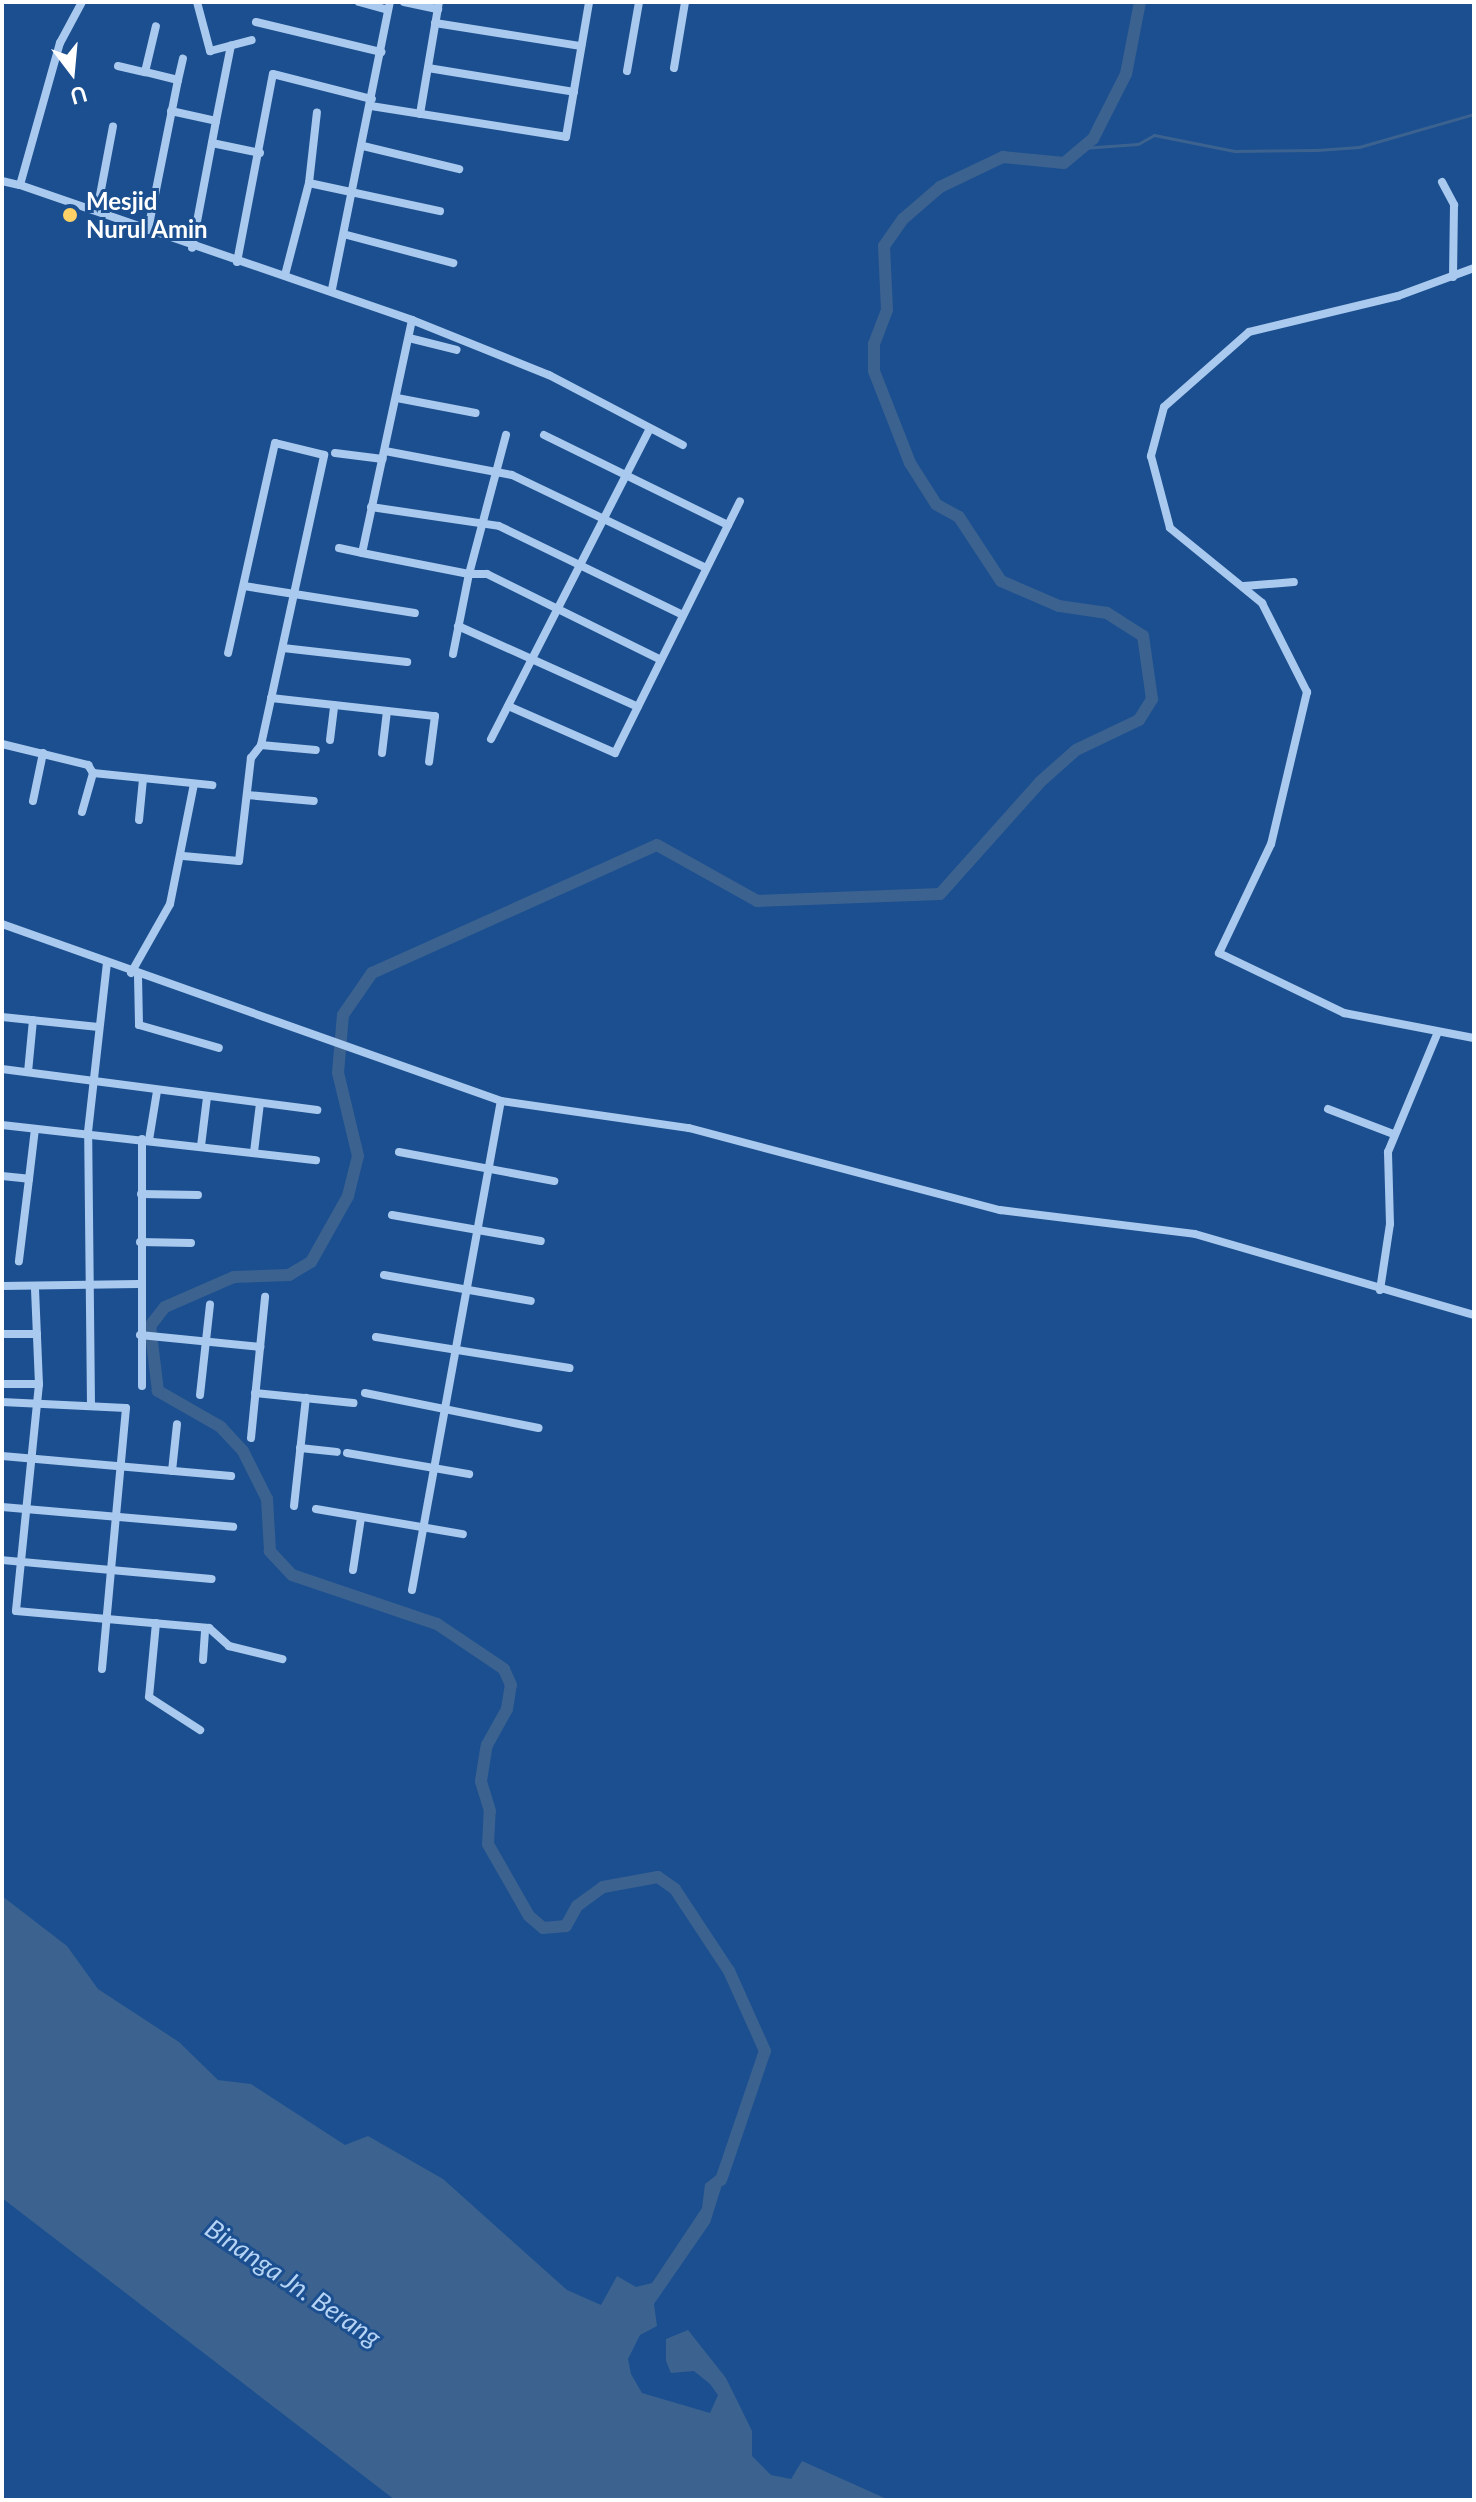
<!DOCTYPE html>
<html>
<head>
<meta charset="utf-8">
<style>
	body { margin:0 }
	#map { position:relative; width:1476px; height:2502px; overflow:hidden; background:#1b4f8f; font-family:Lato,sans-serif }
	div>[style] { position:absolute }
	.water>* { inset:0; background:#3c6290 }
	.stream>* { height:3px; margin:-1.5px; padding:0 1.5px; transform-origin:1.5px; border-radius:1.5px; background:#3c6290 }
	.canal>* { height:12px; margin:-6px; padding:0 6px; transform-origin:6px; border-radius:6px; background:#3c6290 }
	.minor>* { height:8px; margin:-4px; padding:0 4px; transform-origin:4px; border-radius:4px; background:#a9c9ee }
	.dots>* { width:22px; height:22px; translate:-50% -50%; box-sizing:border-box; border:4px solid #1b4f8f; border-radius:50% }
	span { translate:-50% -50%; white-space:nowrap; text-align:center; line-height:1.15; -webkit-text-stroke:6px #1b4f8f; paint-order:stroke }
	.poi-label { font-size:24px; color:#fff; font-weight:700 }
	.left { translate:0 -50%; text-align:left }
	.water-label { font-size:26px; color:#b5d3f5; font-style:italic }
	.frame { position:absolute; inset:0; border:4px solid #fff; pointer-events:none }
	.north { position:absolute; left:32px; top:32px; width:80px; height:80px; -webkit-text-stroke:6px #1b4f8f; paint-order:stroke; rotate:164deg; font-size:22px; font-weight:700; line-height:32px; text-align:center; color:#fff }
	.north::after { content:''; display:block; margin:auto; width:28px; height:36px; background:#fff; clip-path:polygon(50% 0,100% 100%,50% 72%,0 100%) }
</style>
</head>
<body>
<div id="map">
	<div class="water">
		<div style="clip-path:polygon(2px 1896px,67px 1946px,98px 1989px,179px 2042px,218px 2080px,251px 2084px,345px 2145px,368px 2136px,443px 2179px,567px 2290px,601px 2305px,617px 2276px,636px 2287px,652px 2283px,702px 2208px,705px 2184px,728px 2166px,710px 2223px,654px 2304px,657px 2326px,640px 2335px,628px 2359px,631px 2374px,642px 2393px,710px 2413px,718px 2395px,710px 2384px,694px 2371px,671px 2373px,666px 2361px,666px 2339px,688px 2330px,726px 2378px,752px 2431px,752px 2456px,771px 2475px,791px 2479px,802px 2461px,889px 2500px,395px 2500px,2px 2198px)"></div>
	</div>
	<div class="stream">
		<div style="left:1082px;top:148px;width:56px;rotate:-4.1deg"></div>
		<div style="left:1138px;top:144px;width:18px;rotate:-29deg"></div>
		<div style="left:1154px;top:135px;width:82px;rotate:11.3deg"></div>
		<div style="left:1234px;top:151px;width:83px;rotate:-0.7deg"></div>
		<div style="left:1317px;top:150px;width:42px;rotate:-4.1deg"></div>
		<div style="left:1359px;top:147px;width:120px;rotate:-16deg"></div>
	</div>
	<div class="canal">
		<div style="left:721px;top:2180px;width:136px;rotate:-71.2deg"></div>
		<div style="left:765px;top:2051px;width:88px;rotate:-114.2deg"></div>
		<div style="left:729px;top:1971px;width:98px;rotate:-123.4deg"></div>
		<div style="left:675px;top:1889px;width:21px;rotate:-145deg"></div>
		<div style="left:658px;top:1877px;width:56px;rotate:169.7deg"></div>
		<div style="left:603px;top:1887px;width:32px;rotate:144deg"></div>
		<div style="left:577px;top:1906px;width:23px;rotate:119deg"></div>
		<div style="left:566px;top:1926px;width:23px;rotate:175deg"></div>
		<div style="left:543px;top:1928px;width:18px;rotate:-139deg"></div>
		<div style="left:529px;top:1916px;width:83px;rotate:-119.7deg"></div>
		<div style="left:488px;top:1844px;width:33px;rotate:-87deg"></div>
		<div style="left:490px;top:1811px;width:31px;rotate:-107deg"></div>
		<div style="left:481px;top:1781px;width:36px;rotate:-81deg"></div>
		<div style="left:487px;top:1745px;width:41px;rotate:-60.9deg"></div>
		<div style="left:507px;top:1709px;width:24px;rotate:-81deg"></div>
		<div style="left:511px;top:1685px;width:17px;rotate:-114deg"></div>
		<div style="left:504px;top:1669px;width:81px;rotate:-146.1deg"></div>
		<div style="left:437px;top:1624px;width:153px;rotate:-161.3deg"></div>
		<div style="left:292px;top:1575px;width:33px;rotate:-133deg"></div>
		<div style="left:270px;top:1551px;width:52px;rotate:-93.3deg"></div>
		<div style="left:267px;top:1499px;width:54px;rotate:-116.6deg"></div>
		<div style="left:243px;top:1451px;width:33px;rotate:-133deg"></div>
		<div style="left:221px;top:1427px;width:73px;rotate:-150.3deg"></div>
		<div style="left:158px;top:1391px;width:65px;rotate:-97deg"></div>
		<div style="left:150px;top:1326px;width:24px;rotate:-52deg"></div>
		<div style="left:165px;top:1307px;width:75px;rotate:-23.5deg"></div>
		<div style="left:234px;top:1277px;width:55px;rotate:-2.1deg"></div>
		<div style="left:289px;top:1275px;width:26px;rotate:-31deg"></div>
		<div style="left:311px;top:1262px;width:76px;rotate:-60.7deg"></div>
		<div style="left:348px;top:1196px;width:41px;rotate:-76deg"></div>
		<div style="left:358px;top:1156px;width:85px;rotate:-103.5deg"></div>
		<div style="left:338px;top:1073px;width:58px;rotate:-85.1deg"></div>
		<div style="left:343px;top:1015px;width:51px;rotate:-55.4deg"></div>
		<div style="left:372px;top:973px;width:312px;rotate:-24.2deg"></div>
		<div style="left:657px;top:845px;width:115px;rotate:29.2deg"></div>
		<div style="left:757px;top:901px;width:183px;rotate:-2.2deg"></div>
		<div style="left:940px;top:894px;width:150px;rotate:-48.2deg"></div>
		<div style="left:1040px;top:782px;width:48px;rotate:-41.6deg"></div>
		<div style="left:1076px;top:750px;width:70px;rotate:-25.5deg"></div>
		<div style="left:1139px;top:720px;width:25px;rotate:-58deg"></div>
		<div style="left:1152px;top:699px;width:64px;rotate:-98.1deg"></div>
		<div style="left:1143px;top:636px;width:43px;rotate:-147.4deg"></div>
		<div style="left:1107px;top:613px;width:49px;rotate:-171.7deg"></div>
		<div style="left:1059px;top:606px;width:63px;rotate:-156.7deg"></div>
		<div style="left:1001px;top:581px;width:77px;rotate:-123.3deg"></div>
		<div style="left:959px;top:517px;width:26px;rotate:-151deg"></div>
		<div style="left:936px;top:504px;width:49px;rotate:-122.4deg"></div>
		<div style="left:910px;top:463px;width:99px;rotate:-111.4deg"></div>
		<div style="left:874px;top:371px;width:27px;rotate:-90deg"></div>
		<div style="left:874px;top:344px;width:36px;rotate:-69deg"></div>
		<div style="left:887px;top:310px;width:64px;rotate:-92.7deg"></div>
		<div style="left:884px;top:246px;width:33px;rotate:-55deg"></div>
		<div style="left:903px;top:219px;width:49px;rotate:-40.9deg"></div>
		<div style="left:940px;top:187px;width:70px;rotate:-25.5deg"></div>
		<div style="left:1003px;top:157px;width:61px;rotate:5.6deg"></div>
		<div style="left:1064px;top:163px;width:38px;rotate:-40deg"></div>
		<div style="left:1093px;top:139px;width:73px;rotate:-63.1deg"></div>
		<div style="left:1126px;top:74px;width:73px;rotate:-79deg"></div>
	</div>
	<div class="minor">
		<div style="left:197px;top:2px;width:51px;rotate:75.1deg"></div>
		<div style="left:210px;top:51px;width:43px;rotate:-14.7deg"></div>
		<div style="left:359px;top:2px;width:30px;rotate:15deg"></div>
		<div style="left:404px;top:2px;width:35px;rotate:12deg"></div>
		<div style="left:256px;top:22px;width:129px;rotate:13.5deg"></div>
		<div style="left:435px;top:23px;width:148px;rotate:9deg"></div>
		<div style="left:118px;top:66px;width:28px;rotate:13deg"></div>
		<div style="left:428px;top:68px;width:148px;rotate:9.3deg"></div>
		<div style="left:674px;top:68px;width:67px;rotate:-80.5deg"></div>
		<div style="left:627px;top:71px;width:70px;rotate:-80.1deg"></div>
		<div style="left:178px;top:80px;width:22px;rotate:-77deg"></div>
		<div style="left:371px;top:106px;width:197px;rotate:9deg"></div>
		<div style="left:566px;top:137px;width:137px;rotate:-80.3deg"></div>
		<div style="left:171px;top:111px;width:46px;rotate:12.5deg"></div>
		<div style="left:216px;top:121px;width:129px;rotate:100.7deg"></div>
		<div style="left:420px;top:114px;width:114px;rotate:-80.4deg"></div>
		<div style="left:216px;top:121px;width:77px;rotate:-78.8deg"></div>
		<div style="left:212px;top:143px;width:49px;rotate:11.8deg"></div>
		<div style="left:363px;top:146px;width:99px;rotate:13.5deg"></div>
		<div style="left:2px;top:181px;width:18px;rotate:13deg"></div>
		<div style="left:20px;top:185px;width:148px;rotate:-74.3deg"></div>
		<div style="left:60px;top:43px;width:47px;rotate:-61.8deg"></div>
		<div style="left:1442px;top:182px;width:26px;rotate:62deg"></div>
		<div style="left:1454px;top:205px;width:72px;rotate:90.8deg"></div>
		<div style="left:309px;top:183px;width:134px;rotate:12.1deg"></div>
		<div style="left:20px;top:185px;width:415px;rotate:19deg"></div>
		<div style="left:412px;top:320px;width:148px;rotate:21.9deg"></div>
		<div style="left:549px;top:375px;width:151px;rotate:27.6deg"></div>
		<div style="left:97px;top:211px;width:86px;rotate:-79.3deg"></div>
		<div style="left:148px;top:230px;width:153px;rotate:-78.7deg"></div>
		<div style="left:178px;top:80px;width:34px;rotate:-166deg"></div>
		<div style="left:145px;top:72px;width:47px;rotate:-76.6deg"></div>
		<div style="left:347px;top:235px;width:110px;rotate:14.8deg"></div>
		<div style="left:237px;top:262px;width:191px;rotate:-79.2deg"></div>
		<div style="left:273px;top:74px;width:102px;rotate:14.2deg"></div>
		<div style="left:1474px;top:268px;width:81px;rotate:159.8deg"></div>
		<div style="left:1398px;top:296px;width:153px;rotate:166.4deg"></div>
		<div style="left:1249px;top:332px;width:113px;rotate:138.6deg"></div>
		<div style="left:1164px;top:407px;width:51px;rotate:104.9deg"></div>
		<div style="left:1151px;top:456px;width:74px;rotate:75.2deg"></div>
		<div style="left:1170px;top:528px;width:119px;rotate:39.2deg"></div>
		<div style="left:1262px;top:603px;width:100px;rotate:63.2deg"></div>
		<div style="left:1307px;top:692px;width:156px;rotate:103.3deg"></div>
		<div style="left:1271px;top:844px;width:121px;rotate:115.5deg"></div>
		<div style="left:1219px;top:953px;width:139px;rotate:25.6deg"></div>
		<div style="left:1344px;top:1013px;width:132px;rotate:10.9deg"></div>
		<div style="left:285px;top:275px;width:95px;rotate:-75.4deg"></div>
		<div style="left:309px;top:183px;width:71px;rotate:-83.6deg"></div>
		<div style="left:332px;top:289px;width:293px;rotate:-78.6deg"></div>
		<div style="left:412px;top:320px;width:238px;rotate:102.1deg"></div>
		<div style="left:362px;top:553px;width:109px;rotate:11.1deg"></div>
		<div style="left:469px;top:574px;width:144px;rotate:-75.1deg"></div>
		<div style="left:409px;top:338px;width:49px;rotate:14deg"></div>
		<div style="left:397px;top:398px;width:80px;rotate:10.8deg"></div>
		<div style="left:544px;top:435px;width:205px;rotate:26.1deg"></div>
		<div style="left:385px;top:451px;width:129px;rotate:10.7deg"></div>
		<div style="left:512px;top:475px;width:215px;rotate:25.6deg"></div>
		<div style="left:335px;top:453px;width:48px;rotate:7.1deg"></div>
		<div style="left:371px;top:507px;width:129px;rotate:8.4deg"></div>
		<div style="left:499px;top:526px;width:204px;rotate:25.8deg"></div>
		<div style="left:339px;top:548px;width:24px;rotate:12deg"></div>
		<div style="left:244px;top:586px;width:173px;rotate:9deg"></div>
		<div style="left:1244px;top:586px;width:50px;rotate:-4.6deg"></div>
		<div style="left:458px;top:626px;width:197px;rotate:24.2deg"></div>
		<div style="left:283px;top:648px;width:125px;rotate:6.4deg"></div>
		<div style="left:453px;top:654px;width:82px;rotate:-78.7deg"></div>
		<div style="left:469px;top:574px;width:18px"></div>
		<div style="left:487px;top:574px;width:194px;rotate:26.3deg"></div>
		<div style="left:271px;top:698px;width:165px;rotate:6.3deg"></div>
		<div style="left:435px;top:716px;width:46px;rotate:97.4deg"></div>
		<div style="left:508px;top:706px;width:117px;rotate:23.7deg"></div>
		<div style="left:615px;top:753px;width:281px;rotate:-63.6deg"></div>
		<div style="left:491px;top:739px;width:349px;rotate:-62.9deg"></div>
		<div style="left:330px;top:740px;width:35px;rotate:-83deg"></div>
		<div style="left:2px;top:744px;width:89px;rotate:13.7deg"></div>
		<div style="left:88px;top:765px;width:9px;rotate:58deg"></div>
		<div style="left:93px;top:773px;width:120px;rotate:5.8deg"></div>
		<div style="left:261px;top:745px;width:55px;rotate:5.2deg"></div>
		<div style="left:382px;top:753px;width:42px;rotate:-83.2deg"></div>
		<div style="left:247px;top:795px;width:67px;rotate:5.1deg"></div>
		<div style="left:33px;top:801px;width:49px;rotate:-78.2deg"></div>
		<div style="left:82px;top:812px;width:41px;rotate:-74.2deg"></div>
		<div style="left:139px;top:820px;width:41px;rotate:-84.4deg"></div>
		<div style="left:183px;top:856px;width:56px;rotate:5.1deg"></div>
		<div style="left:239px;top:861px;width:104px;rotate:-83.4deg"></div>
		<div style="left:251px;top:758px;width:16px;rotate:-52deg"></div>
		<div style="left:261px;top:745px;width:297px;rotate:-77.7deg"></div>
		<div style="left:324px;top:455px;width:50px;rotate:-166.2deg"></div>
		<div style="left:275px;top:443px;width:215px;rotate:102.6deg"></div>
		<div style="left:2px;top:924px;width:529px;rotate:19.53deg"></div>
		<div style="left:501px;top:1101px;width:190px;rotate:8.2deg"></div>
		<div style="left:689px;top:1128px;width:322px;rotate:14.8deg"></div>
		<div style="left:1000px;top:1210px;width:196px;rotate:7deg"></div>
		<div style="left:1195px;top:1234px;width:291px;rotate:16.2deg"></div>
		<div style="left:131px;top:973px;width:79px;rotate:-60.5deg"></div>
		<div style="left:170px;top:904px;width:122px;rotate:-78.7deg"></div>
		<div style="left:138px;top:976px;width:49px;rotate:88.8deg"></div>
		<div style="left:139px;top:1025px;width:83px;rotate:16deg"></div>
		<div style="left:2px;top:1017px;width:97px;rotate:5.9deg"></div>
		<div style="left:2px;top:1069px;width:318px;rotate:7.4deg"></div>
		<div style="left:28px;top:1072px;width:52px;rotate:-84.5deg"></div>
		<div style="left:1328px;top:1109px;width:70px;rotate:21deg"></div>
		<div style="left:2px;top:1125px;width:316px;rotate:6.4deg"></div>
		<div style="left:149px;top:1140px;width:50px;rotate:-80.7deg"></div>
		<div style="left:201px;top:1146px;width:49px;rotate:-83deg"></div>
		<div style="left:254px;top:1152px;width:49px;rotate:-83deg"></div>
		<div style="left:399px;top:1152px;width:158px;rotate:10.6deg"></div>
		<div style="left:2px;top:1176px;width:27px;rotate:6deg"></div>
		<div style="left:29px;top:1179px;width:83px;rotate:97deg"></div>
		<div style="left:29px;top:1179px;width:50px;rotate:-83.2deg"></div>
		<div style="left:141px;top:1194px;width:57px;rotate:1deg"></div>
		<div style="left:392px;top:1215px;width:151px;rotate:9.9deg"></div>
		<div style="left:140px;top:1242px;width:51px;rotate:1.1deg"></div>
		<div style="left:384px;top:1275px;width:149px;rotate:10deg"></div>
		<div style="left:2px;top:1286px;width:137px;rotate:-0.8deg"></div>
		<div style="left:35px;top:1289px;width:95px;rotate:87.6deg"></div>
		<div style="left:39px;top:1384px;width:228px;rotate:95.8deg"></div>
		<div style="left:16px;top:1611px;width:194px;rotate:5deg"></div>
		<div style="left:209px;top:1628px;width:27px;rotate:42deg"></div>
		<div style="left:229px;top:1646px;width:55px;rotate:13.8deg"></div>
		<div style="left:1380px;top:1290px;width:67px;rotate:-81.4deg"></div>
		<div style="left:1390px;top:1224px;width:72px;rotate:-91.6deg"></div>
		<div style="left:1388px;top:1152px;width:130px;rotate:-67.4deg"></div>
		<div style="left:2px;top:1334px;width:35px"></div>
		<div style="left:140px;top:1335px;width:121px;rotate:5.7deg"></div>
		<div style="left:376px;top:1337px;width:196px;rotate:9.1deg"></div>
		<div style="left:2px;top:1384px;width:37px"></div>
		<div style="left:142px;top:1386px;width:247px;rotate:-90deg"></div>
		<div style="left:255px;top:1393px;width:99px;rotate:5.8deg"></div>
		<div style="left:365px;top:1393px;width:177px;rotate:11.4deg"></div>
		<div style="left:200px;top:1395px;width:91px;rotate:-83.7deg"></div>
		<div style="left:2px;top:1402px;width:124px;rotate:2.8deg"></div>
		<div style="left:126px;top:1408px;width:163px;rotate:95.3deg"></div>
		<div style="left:111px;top:1570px;width:109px;rotate:-174.8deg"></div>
		<div style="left:91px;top:1405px;width:273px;rotate:-90.6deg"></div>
		<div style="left:88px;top:1132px;width:170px;rotate:-83.6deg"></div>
		<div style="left:251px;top:1438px;width:142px;rotate:-84.3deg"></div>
		<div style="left:300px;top:1448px;width:37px;rotate:6deg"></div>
		<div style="left:347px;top:1453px;width:124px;rotate:9.8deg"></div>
		<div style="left:2px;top:1456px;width:230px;rotate:5deg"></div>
		<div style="left:172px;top:1471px;width:47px;rotate:-83.9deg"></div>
		<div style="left:294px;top:1506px;width:109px;rotate:-83.7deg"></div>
		<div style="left:2px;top:1507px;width:232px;rotate:4.9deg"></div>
		<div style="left:316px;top:1509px;width:149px;rotate:9.7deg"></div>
		<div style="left:353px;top:1570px;width:53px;rotate:-81.3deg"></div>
		<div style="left:412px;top:1590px;width:497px;rotate:-79.7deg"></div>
		<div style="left:156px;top:1623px;width:74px;rotate:95.4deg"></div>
		<div style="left:149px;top:1697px;width:61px;rotate:32.9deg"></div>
		<div style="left:203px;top:1660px;width:32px;rotate:-86deg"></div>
		<div style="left:102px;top:1669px;width:99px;rotate:-84.8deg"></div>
		<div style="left:111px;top:1570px;width:101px;rotate:5.1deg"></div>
	</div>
	<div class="dots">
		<div style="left:70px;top:215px;background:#ffd166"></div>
	</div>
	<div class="poi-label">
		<span class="left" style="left:86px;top:215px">Mesjid<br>Nurul Amin</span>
	</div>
	<div class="water-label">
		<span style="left:293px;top:2283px;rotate:34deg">Binanga Jn. Berang</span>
	</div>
	<div class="frame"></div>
	<div class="north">U</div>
</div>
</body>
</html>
